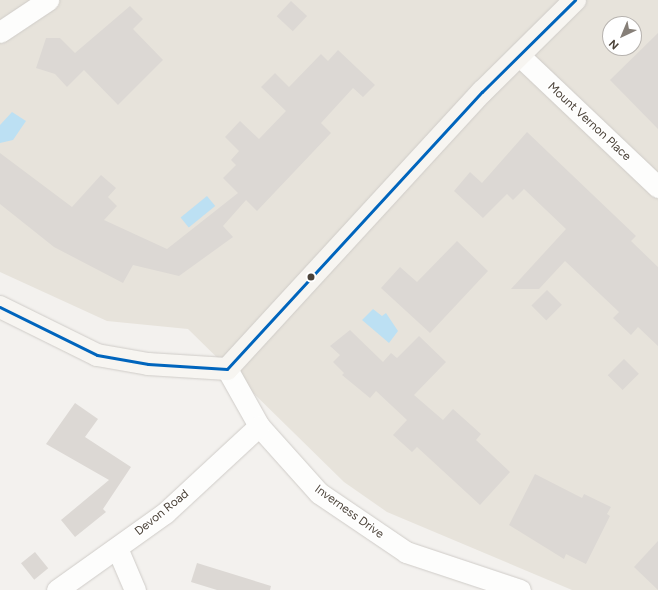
<!DOCTYPE html>
<html>
<head>
<meta charset="utf-8">
<style>
	body { margin:0 }
	#map { position:relative; width:658px; height:590px; overflow:hidden; background:#f3f1ee; font-family:Figtree,sans-serif }
	div>[style] { position:absolute }
	.residential>* { inset:0; background:#e7e3db }
	.water>* { inset:0; background:#bce0f3; transform-origin:0 0 }
	.building>* { inset:0; background:#dcd8d4; transform-origin:0 0 }
	.roads { filter:drop-shadow(0 0 1px #cfccc8) drop-shadow(0 0 1px #cfccc8) }
	.minor>* { height:21px; margin:-10.5px; padding:0 10.5px; transform-origin:10.5px; border-radius:10.5px; background:#fdfdfc }
	.secondary>* { height:22px; margin:-11px; padding:0 11px; transform-origin:11px; border-radius:11px; background:#f7f5f1 }
	.bus-1>* { height:3px; margin:-1.5px; padding:0 1.5px; transform-origin:1.5px; border-radius:1.5px; background:#0065bd }
	.dots>* { width:11px; height:11px; translate:-50% -50%; box-sizing:border-box; border:2px solid #fff; border-radius:50% }
	span { translate:-50% -50%; white-space:nowrap; text-align:center; line-height:1.15; -webkit-text-stroke:3px #fff; paint-order:stroke }
	.street-label { font-size:12px; color:#4b4238 }
	.north { position:absolute; left:602px; top:16px; width:40px; height:40px; box-sizing:border-box; background:#fff; border:1px solid #b7b3af; border-radius:50%; rotate:224deg; font-size:11px; font-weight:700; line-height:16px; text-align:center; color:#4b4238 }
	.north::after { content:''; display:block; margin:auto; width:14px; height:18px; background:#867f78; clip-path:polygon(50% 0,100% 100%,50% 72%,0 100%) }
</style>
</head>
<body>
<div id="map">
	<div class="residential">
		<div style="clip-path:polygon(evenodd,0 0,658px 0,658px 590px,572px 590px,387px 512px,344px 482px,188px 329px,107px 321px,0 272px,0 0,610px 24px,634px 24px,634px 48px,610px 48px,610px 24px)"></div>
	</div>
	<div class="water">
		<div style="clip-path:polygon(12px 112px,26px 121px,13px 140px,0 143px,0 125px)"></div>
		<div style="left:207px;top:196px;width:13px;height:34px;rotate:51deg"></div>
		<div style="clip-path:polygon(373px 309px,382px 316px,386px 313px,398px 331px,389px 343px,362px 320px)"></div>
	</div>
	<div class="building">
		<div style="left:291px;top:1px;width:22px;height:21px;rotate:43deg"></div>
		<div style="clip-path:polygon(130px 6px,143px 19px,133px 29px,163px 60px,118px 105px,84px 70px,67px 87px,55px 74px,36px 68px,46px 38px,60px 38px,75px 53px)"></div>
		<div style="clip-path:polygon(658px 33px,658px 129px,610px 80px)"></div>
		<div style="clip-path:polygon(338px 50px,375px 85px,363px 97px,353px 88px,321px 123px,331px 133px,257px 211px,246px 200px,223px 226px,233px 237px,179px 276px,133px 265px,123px 283px,54px 247px,0 204px,0 153px,72px 207px,101px 175px,116px 188px,108px 197px,117px 206px,104px 220px,167px 249px,238px 193px,223px 178px,236px 165px,231px 160px,239px 151px,225px 137px,240px 121px,259px 139px,286px 111px,261px 87px,275px 73px,289px 87px,321px 54px,328px 61px)"></div>
		<div style="clip-path:polygon(527px 132px,636px 236px,631px 241px,658px 267px,658px 346px,638px 327px,631px 335px,613px 318px,619px 312px,565px 261px,539px 289px,511px 289px,566px 229px,524px 189px,513px 200px,507px 194px,483px 218px,454px 191px,470px 172px,482px 183px)"></div>
		<div style="clip-path:polygon(457px 241px,488px 271px,430px 333px,381px 288px,400px 267px,417px 282px)"></div>
		<div style="left:547px;top:290px;width:21px;height:22px;rotate:45deg"></div>
		<div style="clip-path:polygon(350px 330px,383px 362px,391px 353px,397px 358px,419px 336px,446px 362px,414px 395px,443px 420px,453px 409px,481px 434px,476px 440px,510px 472px,480px 505px,417px 447px,412px 452px,393px 435px,407px 420px,376px 391px,370px 398px,342px 375px,344px 373px,333px 362px,340px 355px,330px 346px)"></div>
		<div style="left:624px;top:359px;width:21px;height:23px;rotate:45deg"></div>
		<div style="clip-path:polygon(75px 403px,98px 419px,85px 437px,131px 467px,103px 509px,106px 512px,75px 537px,61px 520px,109px 480px,46px 444px)"></div>
		<div style="clip-path:polygon(535px 474px,582px 498px,584px 494px,611px 507px,607px 514px,610px 516px,586px 564px,566px 554px,564px 559px,509px 525px)"></div>
		<div style="clip-path:polygon(658px 541px,658px 590px,634px 567px)"></div>
		<div style="left:35px;top:552px;width:21px;height:18px;rotate:51deg"></div>
		<div style="clip-path:polygon(197px 563px,271px 586px,270px 590px,217px 590px,191px 582px)"></div>
	</div>
	<div class="roads">
		<div class="minor">
			<div style="left:0;top:32px;width:58px;rotate:-33.7deg"></div>
			<div style="left:521px;top:57px;width:189px;rotate:43.5deg"></div>
			<div style="left:227px;top:369px;width:65px;rotate:60.7deg"></div>
			<div style="left:259px;top:426px;width:90px;rotate:48.2deg"></div>
			<div style="left:319px;top:493px;width:105px;rotate:34.1deg"></div>
			<div style="left:406px;top:552px;width:120px;rotate:18.4deg"></div>
			<div style="left:117px;top:548px;width:46px;rotate:66.8deg"></div>
			<div style="left:57px;top:590px;width:133px;rotate:-35.5deg"></div>
			<div style="left:165px;top:513px;width:128px;rotate:-42.8deg"></div>
		</div>
		<div class="secondary">
			<div style="left:0;top:307px;width:108px;rotate:26.3deg"></div>
			<div style="left:97px;top:355px;width:52px;rotate:10deg"></div>
			<div style="left:148px;top:364px;width:79px;rotate:3.6deg"></div>
			<div style="left:227px;top:369px;width:377px;rotate:-47.4deg"></div>
			<div style="left:482px;top:92px;width:131px;rotate:-44.7deg"></div>
		</div>
	</div>
	<div class="bus-1">
		<div style="left:0;top:307px;width:108px;rotate:26.3deg"></div>
		<div style="left:97px;top:355px;width:52px;rotate:10deg"></div>
		<div style="left:148px;top:364px;width:79px;rotate:3.6deg"></div>
		<div style="left:227px;top:369px;width:377px;rotate:-47.4deg"></div>
		<div style="left:482px;top:92px;width:131px;rotate:-44.7deg"></div>
	</div>
	<div class="dots">
		<div style="left:311px;top:277px;background:#4b4238"></div>
	</div>
	<div class="street-label">
		<span style="left:589px;top:122px;rotate:43deg">Mount Vernon Place</span>
		<span style="left:349px;top:512px;rotate:36deg">Inverness Drive</span>
		<span style="left:162px;top:513px;rotate:-39deg">Devon Road</span>
	</div>
	<div class="north">N</div>
</div>
</body>
</html>
